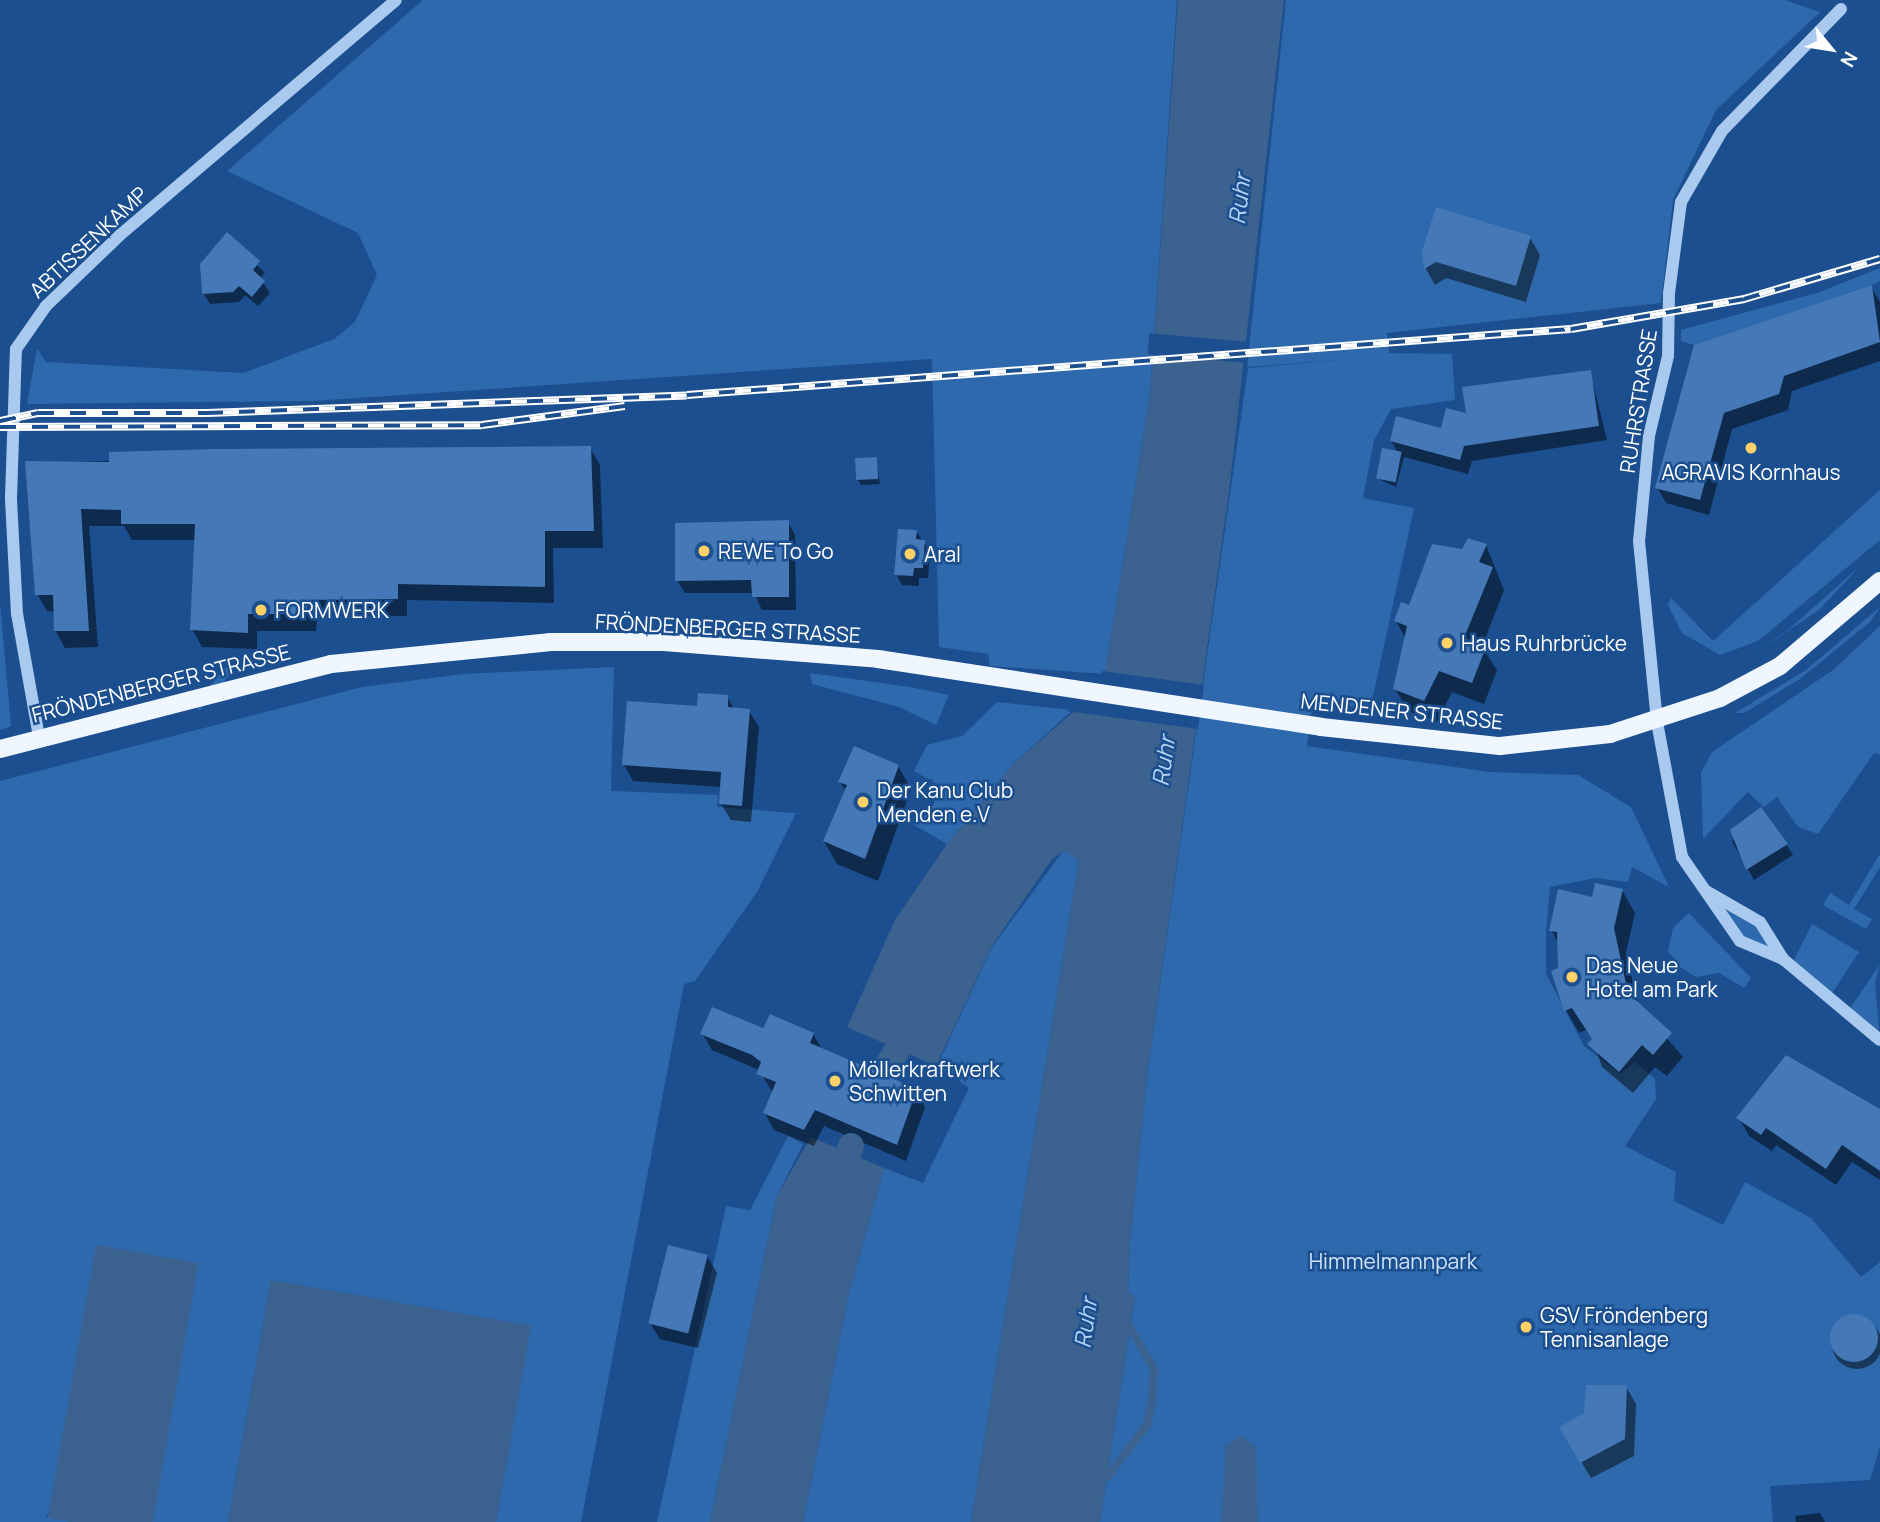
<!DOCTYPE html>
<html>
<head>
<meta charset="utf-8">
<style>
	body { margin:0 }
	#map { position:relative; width:1880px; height:1522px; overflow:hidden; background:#1b4f8f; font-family:Manrope,sans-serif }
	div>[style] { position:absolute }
	.green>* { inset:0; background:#2e69ad; transform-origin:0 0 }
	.water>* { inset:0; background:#3c6290; transform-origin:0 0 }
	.pier>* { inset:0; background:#1b4f8f; transform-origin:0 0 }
	.shadow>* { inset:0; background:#0007 }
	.round { border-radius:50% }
	.stream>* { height:8px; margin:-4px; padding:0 4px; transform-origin:4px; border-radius:4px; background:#3c6290 }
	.canal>* { height:26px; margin:-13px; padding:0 13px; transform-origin:13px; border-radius:13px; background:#3c6290 }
	.building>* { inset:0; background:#4478b7; transform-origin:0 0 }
	.minor>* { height:12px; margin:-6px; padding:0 6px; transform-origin:6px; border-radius:6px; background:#a9c9ee }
	.major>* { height:18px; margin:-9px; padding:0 9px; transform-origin:9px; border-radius:9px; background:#f0f6ff }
	.rail>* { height:8px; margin-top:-4px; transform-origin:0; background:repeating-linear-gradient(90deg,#1b4f8f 0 16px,#fff 0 32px); box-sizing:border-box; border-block:2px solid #fff }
	.dots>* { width:19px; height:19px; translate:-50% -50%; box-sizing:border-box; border:4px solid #1b4f8f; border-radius:50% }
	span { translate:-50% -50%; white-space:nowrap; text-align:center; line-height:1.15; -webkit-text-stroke:5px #1b4f8f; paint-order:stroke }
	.street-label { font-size:21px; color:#fff }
	.poi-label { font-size:21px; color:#fff }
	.left { translate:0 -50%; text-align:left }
	.park-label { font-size:21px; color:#cfe3fa }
	.water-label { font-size:23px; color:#b5d3f5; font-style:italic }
	.north { position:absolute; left:1796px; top:14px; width:70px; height:70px; -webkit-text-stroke:5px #1b4f8f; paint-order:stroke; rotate:120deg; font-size:19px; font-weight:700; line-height:28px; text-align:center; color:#fff }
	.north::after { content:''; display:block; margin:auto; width:24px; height:32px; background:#fff; clip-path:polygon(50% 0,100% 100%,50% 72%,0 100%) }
</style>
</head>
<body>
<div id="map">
	<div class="green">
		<div style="clip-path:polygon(423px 0,1177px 0,1150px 395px,1105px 674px,990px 666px,988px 654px,939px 647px,932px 359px,313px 401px,27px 404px,37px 349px,46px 362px,243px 373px,334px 339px,355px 322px,377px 275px,358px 233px,227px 171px)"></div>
		<div style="clip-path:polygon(1286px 0,1785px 0,1820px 12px,1716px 110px,1673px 200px,1661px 303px,1387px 333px,1389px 353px,1452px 354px,1455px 400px,1391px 409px,1374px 440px,1363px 498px,1414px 508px,1370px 710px,1313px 700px,1307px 746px,1490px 772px,1578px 775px,1631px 807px,1669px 887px,1632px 867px,1628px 882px,1596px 878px,1550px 887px,1546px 933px,1546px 974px,1584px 1046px,1620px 1074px,1635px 1062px,1655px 1079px,1656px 1099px,1625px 1146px,1676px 1172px,1674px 1201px,1723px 1225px,1745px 1182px,1811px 1218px,1861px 1277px,1880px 1262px,1880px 1447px,1870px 1480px,1770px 1486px,1773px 1522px,1100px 1522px,1135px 1296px,1128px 1293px,1130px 1242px,1147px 1076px,1248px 368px,1364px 358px,1247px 367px)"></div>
		<div style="clip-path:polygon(1880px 268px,1880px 281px,1872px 285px,1694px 345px,1681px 341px,1681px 330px,1817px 293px)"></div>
		<div style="clip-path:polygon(1880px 490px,1880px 540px,1758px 641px,1720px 655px,1682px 633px,1668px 605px,1671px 598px,1713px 641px)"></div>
		<div style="clip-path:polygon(1860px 566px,1819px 610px,1735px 666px,1789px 629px)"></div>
		<div style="clip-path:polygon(0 603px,11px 726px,0 730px)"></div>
		<div style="clip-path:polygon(1880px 607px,1870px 622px,1800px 679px,1744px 713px,1735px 713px,1806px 670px)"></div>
		<div style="clip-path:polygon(1880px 626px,1880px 755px,1874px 753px,1818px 834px,1798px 827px,1777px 797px,1764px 807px,1748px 792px,1703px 839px,1701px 773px,1712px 752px,1833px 670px)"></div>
		<div style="left:230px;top:662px;width:8px;height:57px;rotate:40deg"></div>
		<div style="clip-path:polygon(614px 667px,611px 791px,718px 795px,717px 807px,796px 813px,757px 892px,695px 981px,684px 984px,581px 1522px,496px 1522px,530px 1326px,271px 1280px,228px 1522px,150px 1522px,198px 1264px,46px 1517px,73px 1522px,0 1522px,0 781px,362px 687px,463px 674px)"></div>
		<div style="clip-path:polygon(810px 673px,910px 687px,949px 695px,936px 725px,899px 707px,812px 684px)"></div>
		<div style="clip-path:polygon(119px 689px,120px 694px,82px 702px,87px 698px)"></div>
		<div style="clip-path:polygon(997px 702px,1073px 710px,1013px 764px,947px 844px,912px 824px,929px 813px,942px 787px,914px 771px,927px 745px,962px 736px)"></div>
		<div style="clip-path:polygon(1064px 850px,1079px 860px,971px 1522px,803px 1522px,848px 1297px,884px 1168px,923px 1183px,969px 1088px,937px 1066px,992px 947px)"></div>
		<div style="clip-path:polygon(1880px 854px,1880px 867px,1854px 909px,1872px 919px,1866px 929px,1823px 905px,1830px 893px,1849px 905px)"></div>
		<div style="left:1731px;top:902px;width:56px;height:18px;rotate:40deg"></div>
		<div style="clip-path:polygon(1689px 913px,1751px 978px,1744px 988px,1719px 973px,1696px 977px,1680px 967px,1668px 951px,1673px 928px)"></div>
		<div style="clip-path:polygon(1812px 924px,1859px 952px,1829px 998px,1791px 966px)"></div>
		<div style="clip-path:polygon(1880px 964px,1875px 982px,1880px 1040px,1847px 1013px)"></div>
		<div style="clip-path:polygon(788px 1136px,803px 1144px,777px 1196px,710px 1522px,657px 1522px,726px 1206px,750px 1210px)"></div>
	</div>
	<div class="water">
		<div style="clip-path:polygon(1178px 0,1284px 0,1229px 492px,1147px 1076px,1130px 1242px,1128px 1293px,1135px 1296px,1100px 1522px,971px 1522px,1079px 860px,1064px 851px,1052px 859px,992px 946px,936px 1066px,847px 1027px,895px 920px,947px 844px,1013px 764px,1103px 686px,1150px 395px)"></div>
		<div style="clip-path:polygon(811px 1137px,884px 1168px,848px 1297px,803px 1522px,710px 1522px,777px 1196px)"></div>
		<div style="left:96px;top:1245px;width:104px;height:277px;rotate:10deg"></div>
		<div style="clip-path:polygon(271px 1280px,531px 1326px,496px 1522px,228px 1522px)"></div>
		<div style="clip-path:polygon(1242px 1436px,1256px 1448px,1258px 1522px,1221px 1522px,1226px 1445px)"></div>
	</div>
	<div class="pier">
		<div style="left:1249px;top:342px;width:21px;height:100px;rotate:95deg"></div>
		<div style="clip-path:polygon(1102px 671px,1204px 685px,1198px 729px,1067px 711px,1100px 684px)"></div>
	</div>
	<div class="shadow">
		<div style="clip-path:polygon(227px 235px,265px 273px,260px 278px,270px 293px,258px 306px,245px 295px,239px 302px,210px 304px,204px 294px)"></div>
		<div style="clip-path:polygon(1530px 238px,1540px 255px,1526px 302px,1446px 278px,1435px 285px,1426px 269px,1423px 251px)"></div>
		<div style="clip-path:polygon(1871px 287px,1880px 302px,1880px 361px,1792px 391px,1788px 410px,1732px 429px,1709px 515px,1666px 503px,1657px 487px,1695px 346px)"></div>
		<div style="clip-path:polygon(1590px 372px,1607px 440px,1472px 461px,1468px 474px,1404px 457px,1396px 487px,1377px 478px,1398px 453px,1391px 441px,1442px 430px)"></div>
		<div style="clip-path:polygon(590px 448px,600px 465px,603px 548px,553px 548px,554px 603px,407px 600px,407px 616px,317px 616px,316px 631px,257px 631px,257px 649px,202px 647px,192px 629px,196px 540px,132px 540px,124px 526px,89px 526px,98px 647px,65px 648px,55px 630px,55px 612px,47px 611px,37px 594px,27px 463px)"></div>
		<div style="clip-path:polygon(876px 459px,880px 484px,861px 485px,858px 480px)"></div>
		<div style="clip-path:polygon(788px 522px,795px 535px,796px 610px,762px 610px,754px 593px,685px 593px,677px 580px)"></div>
		<div style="clip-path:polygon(916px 531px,930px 552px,928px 578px,919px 578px,919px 586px,902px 585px,896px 574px)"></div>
		<div style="clip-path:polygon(1486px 545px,1504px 590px,1482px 647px,1497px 670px,1484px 704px,1452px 692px,1437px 722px,1408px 711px,1395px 689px,1406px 639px,1396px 621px,1463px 551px)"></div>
		<div style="clip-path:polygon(727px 697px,735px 710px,749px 711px,759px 727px,751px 822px,731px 820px,721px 804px,722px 787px,633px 781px,624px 765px,699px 708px)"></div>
		<div style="clip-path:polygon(898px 766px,911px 789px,878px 881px,837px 864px,824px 841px,846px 791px,840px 782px)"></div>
		<div style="clip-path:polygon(1737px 837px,1786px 844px,1793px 855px,1754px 880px,1732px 841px)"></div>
		<div style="clip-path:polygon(1622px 890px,1635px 913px,1626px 952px,1638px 1004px,1683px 1057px,1667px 1076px,1655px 1067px,1633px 1093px,1602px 1067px,1593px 1040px,1586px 1030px,1579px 1033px,1566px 1010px,1559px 944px,1551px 930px,1594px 899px)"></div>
		<div style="clip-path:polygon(764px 1030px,813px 1034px,823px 1051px,916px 1090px,925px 1107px,906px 1161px,824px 1126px,814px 1146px,774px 1130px,765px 1113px,773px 1093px,759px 1070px,712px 1050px,702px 1033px)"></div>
		<div style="clip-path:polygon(1880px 1115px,1880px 1180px,1852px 1162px,1836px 1185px,1776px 1145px,1772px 1151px,1749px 1136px,1739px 1118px)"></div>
		<div style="clip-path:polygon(707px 1256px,717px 1273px,698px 1348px,660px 1339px,650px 1323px)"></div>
		<div class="round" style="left:1832px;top:1319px;width:50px;height:50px"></div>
		<div style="clip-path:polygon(1626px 1387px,1636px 1404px,1634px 1456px,1591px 1478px,1561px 1428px)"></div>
		<div style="clip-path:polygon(1820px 1513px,1825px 1522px,1796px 1522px,1795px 1516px)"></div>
	</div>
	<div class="stream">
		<div style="left:1107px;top:1477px;width:66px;rotate:-52.4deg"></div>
		<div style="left:1147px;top:1425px;width:25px;rotate:-78deg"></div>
		<div style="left:1152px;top:1401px;width:32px;rotate:-86deg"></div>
		<div style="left:1154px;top:1369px;width:48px;rotate:-120.3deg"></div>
	</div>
	<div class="canal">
		<div style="left:883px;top:1073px;width:61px;rotate:-58.4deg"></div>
		<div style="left:838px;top:1185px;width:41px;rotate:-71.6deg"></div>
	</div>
	<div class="building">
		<div style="clip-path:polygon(1436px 207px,1531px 236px,1516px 286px,1436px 262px,1424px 269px,1422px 251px)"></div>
		<div style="clip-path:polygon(227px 232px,260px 261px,253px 270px,265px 281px,252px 297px,239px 286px,233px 292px,202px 294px,200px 264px)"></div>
		<div style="clip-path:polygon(1872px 285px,1880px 342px,1784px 376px,1779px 394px,1724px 413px,1700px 500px,1655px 488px,1694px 345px)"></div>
		<div style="clip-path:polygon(1591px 370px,1599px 426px,1464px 446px,1460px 460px,1390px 441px,1396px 416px,1441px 428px,1446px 408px,1466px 413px,1462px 387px)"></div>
		<div style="clip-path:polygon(591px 446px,594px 531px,545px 531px,545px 587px,398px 584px,398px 599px,308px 600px,307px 614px,248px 614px,248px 633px,190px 630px,195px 524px,121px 524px,121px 510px,81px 509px,89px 631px,54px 631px,53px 595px,35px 595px,25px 461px,109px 462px,109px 452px,215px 449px)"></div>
		<div style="left:1382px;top:448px;width:20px;height:31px;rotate:11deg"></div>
		<div style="left:877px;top:457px;width:22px;height:22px;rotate:87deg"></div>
		<div style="clip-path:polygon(789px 520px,789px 597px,752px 597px,751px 580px,675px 581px,675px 523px)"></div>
		<div style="clip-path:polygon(898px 529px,917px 530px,916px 539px,925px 540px,923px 568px,914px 568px,913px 576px,894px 575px)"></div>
		<div style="clip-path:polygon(1468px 538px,1487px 544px,1479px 562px,1493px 567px,1464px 638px,1486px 647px,1472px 683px,1439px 671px,1424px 701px,1393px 689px,1407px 626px,1394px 621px,1401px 602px,1409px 605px,1432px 544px,1462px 549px)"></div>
		<div style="clip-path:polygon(698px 693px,728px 695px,728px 707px,750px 709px,742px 806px,719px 804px,721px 772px,622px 765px,627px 701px,697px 706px)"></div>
		<div style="clip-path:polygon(854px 746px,899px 765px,865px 859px,823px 841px,847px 785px,838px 782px)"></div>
		<div style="clip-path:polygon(1761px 807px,1788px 844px,1746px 870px,1730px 830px)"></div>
		<div style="clip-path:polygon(1595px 883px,1623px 889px,1614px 928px,1628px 993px,1672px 1033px,1653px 1055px,1642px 1045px,1619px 1072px,1587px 1044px,1592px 1039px,1572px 1008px,1564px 1011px,1551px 971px,1558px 968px,1557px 932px,1549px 931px,1558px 889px,1592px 897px)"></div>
		<div style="clip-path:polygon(712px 1007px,763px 1028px,770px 1014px,814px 1033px,810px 1043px,917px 1089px,897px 1145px,815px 1110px,804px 1130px,763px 1113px,776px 1082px,756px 1074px,761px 1062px,752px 1055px,700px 1034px)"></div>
		<div style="clip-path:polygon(1786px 1055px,1880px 1109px,1880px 1171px,1842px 1145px,1826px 1169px,1766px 1128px,1761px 1135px,1736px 1118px)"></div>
		<div style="left:668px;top:1245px;width:41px;height:81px;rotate:14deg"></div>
		<div class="round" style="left:1830px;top:1314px;width:48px;height:48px"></div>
		<div style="clip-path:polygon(1586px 1385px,1627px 1385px,1625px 1439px,1580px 1463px,1559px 1427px,1584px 1413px)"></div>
	</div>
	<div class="minor">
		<div style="left:1841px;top:9px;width:170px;rotate:134.3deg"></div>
		<div style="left:1722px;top:131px;width:82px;rotate:120deg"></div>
		<div style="left:1681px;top:202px;width:92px;rotate:97.5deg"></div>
		<div style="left:1669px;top:293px;width:63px;rotate:90.9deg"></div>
		<div style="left:1668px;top:356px;width:82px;rotate:103.4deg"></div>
		<div style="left:1649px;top:436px;width:105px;rotate:95.4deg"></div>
		<div style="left:1639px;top:541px;width:182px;rotate:84.3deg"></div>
		<div style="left:1657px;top:722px;width:137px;rotate:79.5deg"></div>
		<div style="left:1682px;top:857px;width:102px;rotate:55.4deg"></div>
		<div style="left:1740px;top:941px;width:47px;rotate:22.7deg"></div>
		<div style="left:1783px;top:959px;width:126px;rotate:39.9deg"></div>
		<div style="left:39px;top:737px;width:125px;rotate:-100.1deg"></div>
		<div style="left:17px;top:614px;width:116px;rotate:-93deg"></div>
		<div style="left:11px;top:498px;width:149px;rotate:-88.1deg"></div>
		<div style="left:16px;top:349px;width:52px;rotate:-55.1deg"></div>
		<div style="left:46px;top:306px;width:103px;rotate:-43.8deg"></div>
		<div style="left:120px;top:235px;width:362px;rotate:-40.4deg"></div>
		<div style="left:1706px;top:891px;width:62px;rotate:29.9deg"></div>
		<div style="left:1760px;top:922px;width:44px;rotate:58.1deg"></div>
	</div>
	<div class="major">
		<div style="left:0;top:749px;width:342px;rotate:-14.4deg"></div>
		<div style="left:331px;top:664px;width:221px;rotate:-5.7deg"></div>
		<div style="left:551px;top:642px;width:113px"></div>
		<div style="left:664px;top:642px;width:215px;rotate:4.5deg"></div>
		<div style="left:878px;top:659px;width:448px;rotate:8.7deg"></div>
		<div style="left:1321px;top:727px;width:180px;rotate:6.1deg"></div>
		<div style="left:1500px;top:746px;width:111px;rotate:-6.2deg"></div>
		<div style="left:1610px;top:734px;width:116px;rotate:-18.1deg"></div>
		<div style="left:1720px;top:698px;width:68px;rotate:-28.1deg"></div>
		<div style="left:1780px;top:666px;width:131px;rotate:-40.4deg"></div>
	</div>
	<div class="rail">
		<div style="left:0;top:421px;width:39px;rotate:-12deg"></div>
		<div style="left:38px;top:413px;width:169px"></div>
		<div style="left:207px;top:413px;width:480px;rotate:-2.1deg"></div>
		<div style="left:687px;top:395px;width:886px;rotate:-4.27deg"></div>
		<div style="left:1571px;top:329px;width:176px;rotate:-9.8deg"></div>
		<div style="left:1744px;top:299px;width:142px;rotate:-16.4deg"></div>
		<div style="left:0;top:427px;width:482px;rotate:-0.2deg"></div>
		<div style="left:482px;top:425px;width:144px;rotate:-7.6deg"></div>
	</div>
	<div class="dots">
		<div style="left:1751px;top:448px;background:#ffd166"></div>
		<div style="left:704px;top:551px;background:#ffd166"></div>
		<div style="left:910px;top:554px;background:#ffd166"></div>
		<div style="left:261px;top:610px;background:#ffd166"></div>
		<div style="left:1447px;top:643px;background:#ffd166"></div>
		<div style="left:863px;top:802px;background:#ffd166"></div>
		<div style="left:1572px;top:977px;background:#ffd166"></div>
		<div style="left:835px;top:1081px;background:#ffd166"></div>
		<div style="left:1526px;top:1327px;background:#ffd166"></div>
	</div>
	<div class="street-label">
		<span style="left:88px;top:242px;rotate:-43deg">ABTISSENKAMP</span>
		<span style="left:1638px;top:401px;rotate:-81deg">RUHRSTRASSE</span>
		<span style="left:728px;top:628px;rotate:3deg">FRÖNDENBERGER STRASSE</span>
		<span style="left:161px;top:683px;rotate:-14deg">FRÖNDENBERGER STRASSE</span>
		<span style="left:1402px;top:711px;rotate:6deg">MENDENER STRASSE</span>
	</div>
	<div class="poi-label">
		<span style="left:1751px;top:472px">AGRAVIS Kornhaus</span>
		<span class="left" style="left:718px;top:551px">REWE To Go</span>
		<span class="left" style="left:924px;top:554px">Aral</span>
		<span class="left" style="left:275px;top:610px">FORMWERK</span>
		<span class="left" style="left:1461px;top:643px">Haus Ruhrbrücke</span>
		<span class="left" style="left:877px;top:802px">Der Kanu Club<br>Menden e.V</span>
		<span class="left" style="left:1586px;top:977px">Das Neue<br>Hotel am Park</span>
		<span class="left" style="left:849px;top:1081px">Möllerkraftwerk<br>Schwitten</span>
		<span class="left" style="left:1540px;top:1327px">GSV Fröndenberg<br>Tennisanlage</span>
	</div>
	<div class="park-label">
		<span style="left:1393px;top:1261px">Himmelmannpark</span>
	</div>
	<div class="water-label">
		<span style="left:1239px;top:199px;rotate:-83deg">Ruhr</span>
		<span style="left:1163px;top:761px;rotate:-82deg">Ruhr</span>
		<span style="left:1085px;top:1323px;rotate:-82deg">Ruhr</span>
	</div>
	<div class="north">N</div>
</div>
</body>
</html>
